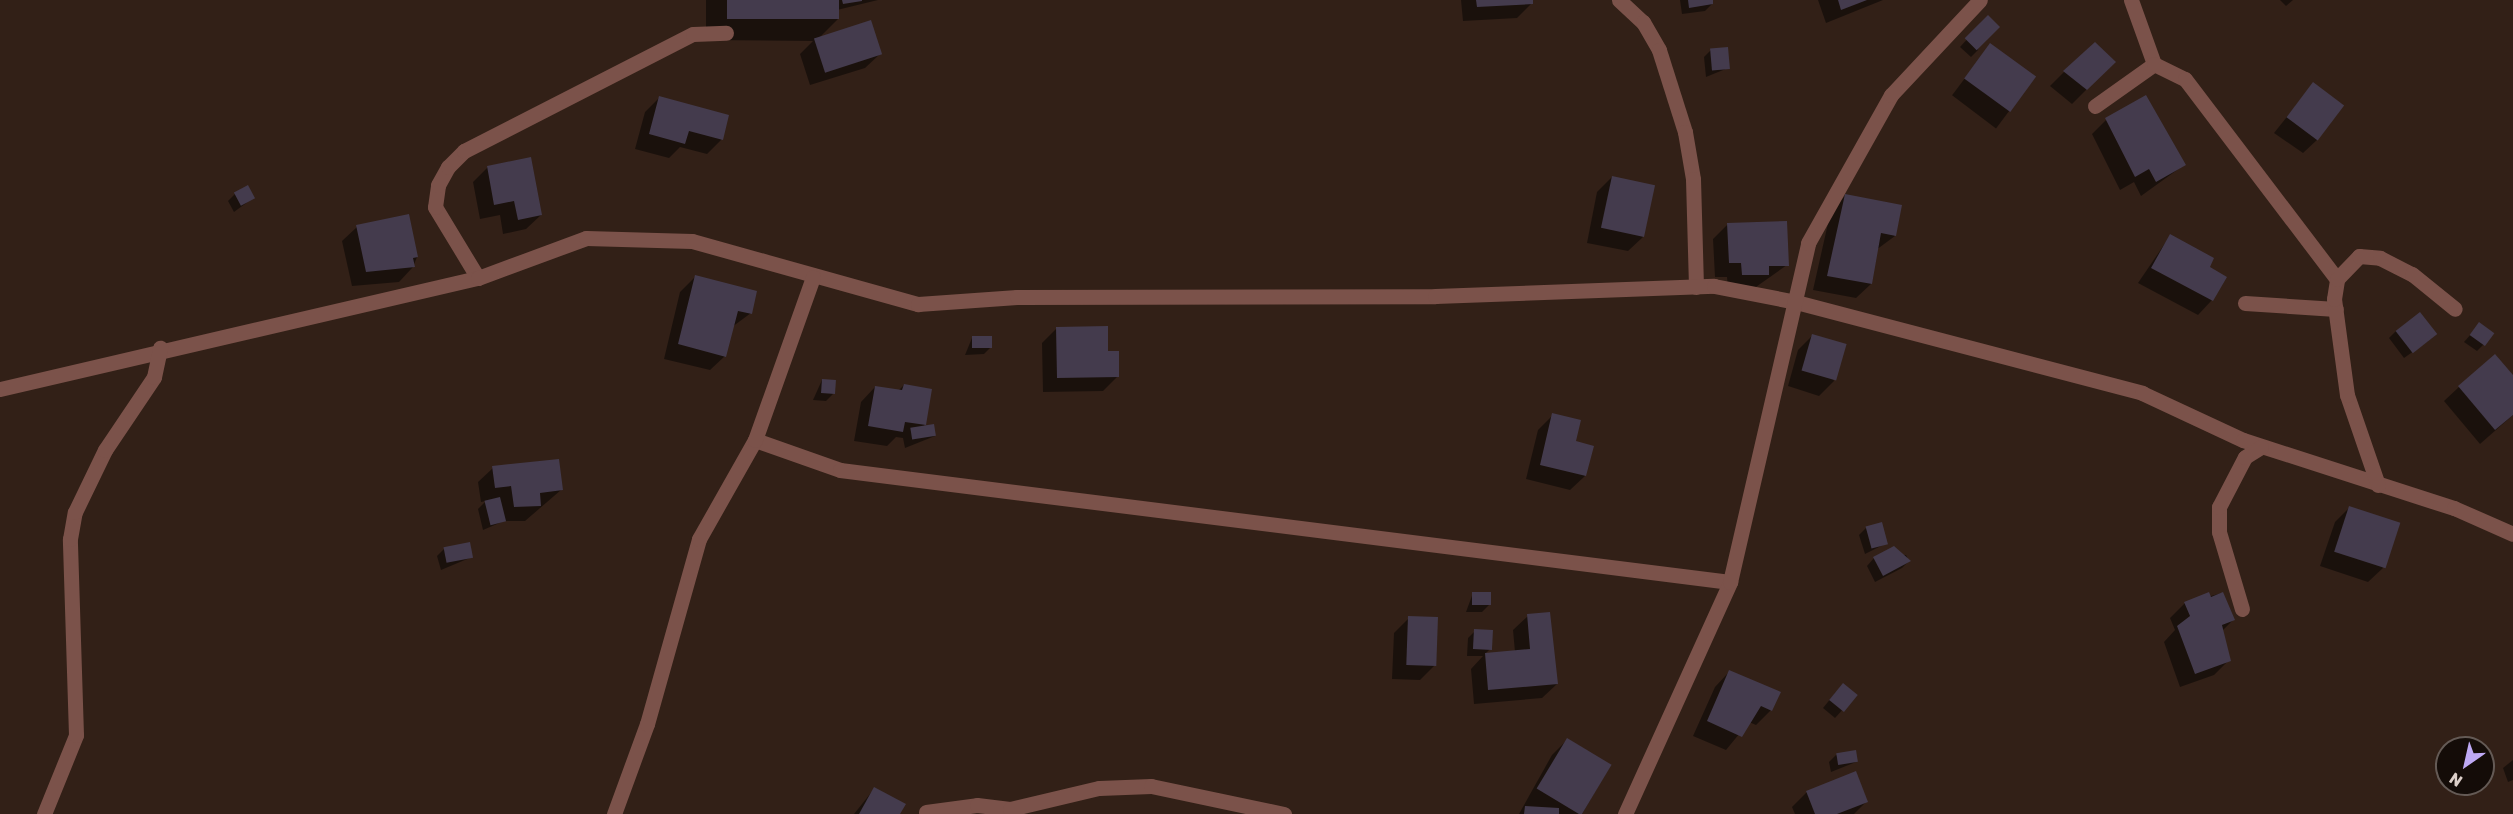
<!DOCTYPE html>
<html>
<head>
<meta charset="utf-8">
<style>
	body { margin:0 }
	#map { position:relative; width:2513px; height:814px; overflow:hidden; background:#322017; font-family:Rubik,sans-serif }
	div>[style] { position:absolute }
	.shadow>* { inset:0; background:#0007; transform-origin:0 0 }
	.building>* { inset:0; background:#443b4d; transform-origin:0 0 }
	.street>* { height:15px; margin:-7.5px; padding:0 7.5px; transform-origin:7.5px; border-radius:7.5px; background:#7b524a }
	span { translate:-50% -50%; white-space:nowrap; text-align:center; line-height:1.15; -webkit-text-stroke:4.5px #140c08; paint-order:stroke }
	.north { position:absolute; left:2435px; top:736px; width:60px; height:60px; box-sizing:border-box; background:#140c08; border:2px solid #645a55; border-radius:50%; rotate:214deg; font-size:16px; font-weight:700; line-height:24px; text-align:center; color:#dccfc9 }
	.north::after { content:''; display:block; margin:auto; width:21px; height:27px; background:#bea9f4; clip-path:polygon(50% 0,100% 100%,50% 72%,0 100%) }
</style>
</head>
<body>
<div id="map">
	<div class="shadow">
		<div style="clip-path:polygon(706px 0,878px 0,837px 10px,838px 19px,819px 38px,880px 54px,865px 68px,810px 85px,800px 54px,813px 41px,706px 40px)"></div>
		<div style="clip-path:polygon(1461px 0,1531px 0,1531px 4px,1517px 18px,1463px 21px)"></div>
		<div style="clip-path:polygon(1680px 0,1711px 0,1712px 4px,1705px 11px,1682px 14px)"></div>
		<div style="clip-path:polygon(1818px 0,1883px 0,1826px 23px)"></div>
		<div style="clip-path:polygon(2280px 0,2293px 0,2286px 6px)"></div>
		<div style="clip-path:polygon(1981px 24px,1978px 50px,1971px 57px,1960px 47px)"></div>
		<div style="left:1990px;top:45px;width:55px;height:63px;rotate:37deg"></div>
		<div style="clip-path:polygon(1711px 50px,1728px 68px,1706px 77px,1704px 57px)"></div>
		<div style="clip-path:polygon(2114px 62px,2072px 104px,2050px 86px,2064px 72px)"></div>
		<div style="clip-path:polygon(2313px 84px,2318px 139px,2303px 153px,2274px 133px)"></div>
		<div style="clip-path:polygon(659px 98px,727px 116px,721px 140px,707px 154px,680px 147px,669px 158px,635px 149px,645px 112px)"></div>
		<div style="clip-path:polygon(2106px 120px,2184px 165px,2141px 196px,2134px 182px,2120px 190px,2092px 134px)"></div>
		<div style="clip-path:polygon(488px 167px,541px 215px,526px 229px,503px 234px,500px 215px,480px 219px,473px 182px)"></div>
		<div style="clip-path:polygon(1612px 177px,1643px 237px,1628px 251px,1587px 243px,1597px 192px)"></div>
		<div style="clip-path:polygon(235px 194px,253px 198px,234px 212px,228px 201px)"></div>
		<div style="clip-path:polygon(1845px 196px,1895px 236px,1876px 250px,1871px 284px,1856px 298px,1813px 290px,1831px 210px)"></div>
		<div style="clip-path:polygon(1728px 224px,1787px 265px,1753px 289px,1728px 289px,1727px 277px,1715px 277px,1713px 239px)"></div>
		<div style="clip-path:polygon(357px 227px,417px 257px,413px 267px,399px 282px,352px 286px,342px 241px)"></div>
		<div style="clip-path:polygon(2170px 236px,2208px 268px,2212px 300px,2198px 315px,2138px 283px)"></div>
		<div style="clip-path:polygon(695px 277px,751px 313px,732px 327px,725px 356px,710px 370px,664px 359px,680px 292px)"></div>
		<div style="clip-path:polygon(2480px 324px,2484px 344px,2477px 351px,2464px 342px)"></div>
		<div style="clip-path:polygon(1057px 328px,1106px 352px,1118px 376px,1103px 391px,1043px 392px,1042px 343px)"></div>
		<div style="clip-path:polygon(2396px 331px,2428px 341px,2404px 358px,2389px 338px)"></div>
		<div style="clip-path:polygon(1813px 335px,1834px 381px,1819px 396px,1788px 386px,1798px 350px)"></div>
		<div style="clip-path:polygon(972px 338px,991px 347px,984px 354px,965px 355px)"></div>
		<div style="clip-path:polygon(2513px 378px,2513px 415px,2480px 444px,2444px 401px,2459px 387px)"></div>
		<div style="clip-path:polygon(822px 380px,833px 394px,826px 401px,813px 400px)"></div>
		<div style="clip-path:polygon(904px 385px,930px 390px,924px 427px,935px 436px,905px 448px,903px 438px,896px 437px,887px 446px,854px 441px,861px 402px,875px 387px,898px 391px)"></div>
		<div style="clip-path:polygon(1553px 415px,1585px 476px,1570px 490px,1526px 479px,1538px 430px)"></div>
		<div style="clip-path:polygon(493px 468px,561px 490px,525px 521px,504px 521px,483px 530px,478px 509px,486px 501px,481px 502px,478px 482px)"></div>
		<div style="clip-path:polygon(2350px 507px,2383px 568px,2368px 582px,2320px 566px,2335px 522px)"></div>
		<div style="clip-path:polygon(1866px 528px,1887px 543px,1865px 554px,1859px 535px)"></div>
		<div style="clip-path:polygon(444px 549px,472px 557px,441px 570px,437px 556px)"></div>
		<div style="clip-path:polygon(1906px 555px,1909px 561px,1902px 568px,1875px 582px,1867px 566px,1874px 558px)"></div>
		<div style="clip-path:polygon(1473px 593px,1489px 605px,1482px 612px,1466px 612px)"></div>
		<div style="clip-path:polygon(2222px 593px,2233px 620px,2222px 631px,2229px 660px,2214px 675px,2180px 687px,2164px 642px,2175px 630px,2170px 618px,2185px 603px)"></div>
		<div style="clip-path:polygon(1528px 616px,1557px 684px,1542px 698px,1474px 704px,1471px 669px,1483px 656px,1467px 656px,1468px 638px,1475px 631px,1490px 649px,1485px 654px,1515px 652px,1513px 630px)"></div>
		<div style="clip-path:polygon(1409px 618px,1435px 665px,1420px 680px,1392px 679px,1394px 633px)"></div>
		<div style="clip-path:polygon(1729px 672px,1771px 710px,1756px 725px,1749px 722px,1726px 750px,1693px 736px,1715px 687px)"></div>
		<div style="clip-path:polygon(1836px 692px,1856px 695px,1835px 718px,1823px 708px)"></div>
		<div style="clip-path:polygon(1567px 740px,1610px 766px,1582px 814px,1519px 814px,1552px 755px)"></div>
		<div style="clip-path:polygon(1836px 755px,1856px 762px,1831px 772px,1829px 762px)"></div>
		<div style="clip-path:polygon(2513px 760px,2513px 780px,2508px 782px,2503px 768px)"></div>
		<div style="clip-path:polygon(874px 789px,899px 814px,854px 814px)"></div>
		<div style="clip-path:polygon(1807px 792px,1867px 801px,1854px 814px,1795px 814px,1792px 807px)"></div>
	</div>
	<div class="building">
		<div style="left:727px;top:0;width:112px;height:19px"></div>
		<div style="clip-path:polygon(842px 0,862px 0,862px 1px,843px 4px)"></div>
		<div style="clip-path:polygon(1476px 0,1533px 0,1533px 4px,1477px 7px)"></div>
		<div style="clip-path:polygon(1688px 0,1713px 0,1713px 4px,1689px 8px)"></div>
		<div style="clip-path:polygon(1838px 0,1867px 0,1841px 10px)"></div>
		<div style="left:1988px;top:15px;width:17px;height:33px;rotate:45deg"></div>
		<div style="left:871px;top:20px;width:36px;height:60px;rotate:72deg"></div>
		<div style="clip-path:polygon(2095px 42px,2116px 62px,2087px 90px,2063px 71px)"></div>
		<div style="left:1990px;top:43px;width:57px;height:44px;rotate:36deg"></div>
		<div style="left:1728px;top:47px;width:22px;height:18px;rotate:85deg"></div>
		<div style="left:2313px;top:82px;width:39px;height:44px;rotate:37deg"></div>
		<div style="clip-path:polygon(2146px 95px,2186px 165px,2156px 182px,2149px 169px,2135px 177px,2105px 118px)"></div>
		<div style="clip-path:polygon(659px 96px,729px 115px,723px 140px,689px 131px,685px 144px,649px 134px)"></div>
		<div style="clip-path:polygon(531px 157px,542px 215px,518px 220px,514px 201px,494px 205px,487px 166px)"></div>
		<div style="left:1612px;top:176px;width:44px;height:53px;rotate:12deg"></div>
		<div style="left:248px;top:185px;width:15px;height:16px;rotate:62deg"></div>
		<div style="clip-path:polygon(1845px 194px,1902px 205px,1896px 236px,1881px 233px,1872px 284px,1827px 276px)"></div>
		<div style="clip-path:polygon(409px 214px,418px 257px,413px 258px,415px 267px,366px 272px,356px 225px)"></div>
		<div style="clip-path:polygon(1787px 221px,1789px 266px,1769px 266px,1769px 275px,1742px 275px,1741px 263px,1729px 263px,1727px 223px)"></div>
		<div style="clip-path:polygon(2170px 234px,2214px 258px,2210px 267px,2227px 277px,2213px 301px,2151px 268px)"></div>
		<div style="clip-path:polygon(695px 275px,757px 291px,752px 314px,738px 311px,726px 357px,678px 344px)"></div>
		<div style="left:2420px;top:312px;width:28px;height:31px;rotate:52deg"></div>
		<div style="left:2479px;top:322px;width:19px;height:16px;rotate:36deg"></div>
		<div style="clip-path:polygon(1108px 326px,1108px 351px,1119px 351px,1119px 377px,1057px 378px,1056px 327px)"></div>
		<div style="left:1812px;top:334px;width:36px;height:38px;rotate:16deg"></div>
		<div style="left:972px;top:336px;width:20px;height:12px"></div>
		<div style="clip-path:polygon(2495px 354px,2513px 375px,2513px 415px,2495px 430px,2458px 386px)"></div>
		<div style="left:822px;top:379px;width:14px;height:14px;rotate:4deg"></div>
		<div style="clip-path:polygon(904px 384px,932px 389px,926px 425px,905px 422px,903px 432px,868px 426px,875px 386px,902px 390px)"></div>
		<div style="clip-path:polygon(1552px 413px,1581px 420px,1576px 441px,1594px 446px,1586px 476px,1540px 465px)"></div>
		<div style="left:934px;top:424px;width:12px;height:24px;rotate:81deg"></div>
		<div style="clip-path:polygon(559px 459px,563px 490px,540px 493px,541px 506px,514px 507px,511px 486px,495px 488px,492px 466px)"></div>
		<div style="left:500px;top:497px;width:25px;height:16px;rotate:76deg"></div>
		<div style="left:2349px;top:506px;width:54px;height:48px;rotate:18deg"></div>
		<div style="left:1882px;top:522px;width:23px;height:17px;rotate:75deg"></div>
		<div style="left:470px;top:542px;width:16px;height:27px;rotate:79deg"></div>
		<div style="clip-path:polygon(1894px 546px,1911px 561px,1883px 576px,1873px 557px)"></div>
		<div style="left:1472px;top:592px;width:19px;height:13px"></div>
		<div style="clip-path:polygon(2209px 592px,2211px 597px,2223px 592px,2235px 620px,2222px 625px,2231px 661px,2195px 674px,2177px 626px,2190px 616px,2184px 602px)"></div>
		<div style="clip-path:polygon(1550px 612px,1558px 684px,1488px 690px,1485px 653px,1530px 649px,1527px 614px)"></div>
		<div style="left:1408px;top:616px;width:30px;height:49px;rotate:2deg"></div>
		<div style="left:1474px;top:629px;width:19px;height:20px;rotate:3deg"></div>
		<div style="clip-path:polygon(1729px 670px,1781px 692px,1772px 711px,1761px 706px,1742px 737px,1707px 721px)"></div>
		<div style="left:1843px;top:683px;width:19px;height:22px;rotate:39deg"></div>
		<div style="left:1567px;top:738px;width:52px;height:59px;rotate:31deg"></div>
		<div style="left:1856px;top:750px;width:12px;height:20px;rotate:81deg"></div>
		<div style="clip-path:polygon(1856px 771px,1868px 802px,1837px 814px,1815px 814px,1806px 791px)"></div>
		<div style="clip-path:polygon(874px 787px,906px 804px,900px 814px,859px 814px)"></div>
		<div style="clip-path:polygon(1525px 806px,1559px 808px,1559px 814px,1524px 814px)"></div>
	</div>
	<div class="street">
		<div style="left:1619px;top:0;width:33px;rotate:43deg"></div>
		<div style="left:1643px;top:22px;width:32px;rotate:60deg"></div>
		<div style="left:1659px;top:50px;width:86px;rotate:72.4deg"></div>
		<div style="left:1685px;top:132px;width:48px;rotate:80.3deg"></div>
		<div style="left:1693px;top:179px;width:108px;rotate:88.4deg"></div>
		<div style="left:2131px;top:0;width:68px;rotate:70.2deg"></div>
		<div style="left:2095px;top:106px;width:72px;rotate:-35.4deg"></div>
		<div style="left:2154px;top:64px;width:34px;rotate:26deg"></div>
		<div style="left:2185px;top:79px;width:251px;rotate:52.8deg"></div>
		<div style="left:478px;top:278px;width:83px;rotate:-121.2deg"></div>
		<div style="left:435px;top:207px;width:22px;rotate:-82deg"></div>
		<div style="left:438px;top:185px;width:21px;rotate:-61deg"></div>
		<div style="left:448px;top:167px;width:23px;rotate:-45deg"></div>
		<div style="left:464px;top:151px;width:257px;rotate:-27.1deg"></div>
		<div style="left:693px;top:34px;width:33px;rotate:-2deg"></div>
		<div style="left:2245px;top:303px;width:91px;rotate:3.8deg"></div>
		<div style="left:0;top:389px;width:491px;rotate:-13.1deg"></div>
		<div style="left:478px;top:278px;width:115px;rotate:-20.3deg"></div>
		<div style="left:586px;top:238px;width:106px;rotate:1.6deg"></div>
		<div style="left:692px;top:241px;width:235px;rotate:15.6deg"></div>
		<div style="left:918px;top:304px;width:99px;rotate:-4deg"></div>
		<div style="left:1017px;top:297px;width:418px;rotate:-0.1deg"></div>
		<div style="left:1435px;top:296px;width:279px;rotate:-2.1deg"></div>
		<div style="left:1714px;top:286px;width:84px;rotate:11deg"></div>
		<div style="left:1796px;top:302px;width:358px;rotate:14.7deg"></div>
		<div style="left:2142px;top:393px;width:111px;rotate:25deg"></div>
		<div style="left:2243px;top:440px;width:222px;rotate:17.9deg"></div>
		<div style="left:2454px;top:508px;width:64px;rotate:23.8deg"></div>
		<div style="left:755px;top:440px;width:90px;rotate:19.4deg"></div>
		<div style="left:840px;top:470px;width:897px;rotate:7.17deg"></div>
		<div style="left:2378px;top:485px;width:95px;rotate:-109deg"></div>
		<div style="left:2347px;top:395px;width:97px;rotate:-97.7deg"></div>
		<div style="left:2334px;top:299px;width:20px;rotate:-81deg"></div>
		<div style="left:2337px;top:279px;width:32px;rotate:-46deg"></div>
		<div style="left:2359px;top:256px;width:21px;rotate:5deg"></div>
		<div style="left:2380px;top:258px;width:36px;rotate:27deg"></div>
		<div style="left:2412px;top:274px;width:55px;rotate:39.1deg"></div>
		<div style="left:2242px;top:609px;width:80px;rotate:-106.6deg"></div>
		<div style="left:2219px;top:532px;width:25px;rotate:-90deg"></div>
		<div style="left:2219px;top:507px;width:56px;rotate:-62.5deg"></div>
		<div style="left:2245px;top:457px;width:19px;rotate:-32deg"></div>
		<div style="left:926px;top:812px;width:51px;rotate:-7.8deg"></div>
		<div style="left:977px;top:805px;width:33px;rotate:7deg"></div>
		<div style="left:1010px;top:809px;width:91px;rotate:-13.3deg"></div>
		<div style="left:1099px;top:788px;width:52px;rotate:-2.2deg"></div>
		<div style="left:1151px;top:786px;width:136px;rotate:11.9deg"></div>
		<div style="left:44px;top:814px;width:85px;rotate:-67.9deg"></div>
		<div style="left:76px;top:735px;width:196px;rotate:-91.8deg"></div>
		<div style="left:70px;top:539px;width:27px;rotate:-80deg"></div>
		<div style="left:75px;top:512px;width:69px;rotate:-64.2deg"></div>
		<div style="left:105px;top:450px;width:88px;rotate:-56.1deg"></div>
		<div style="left:154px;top:377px;width:30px;rotate:-78deg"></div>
		<div style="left:614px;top:814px;width:96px;rotate:-69.9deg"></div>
		<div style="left:647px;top:724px;width:192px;rotate:-74.3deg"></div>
		<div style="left:699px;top:539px;width:114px;rotate:-60.5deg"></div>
		<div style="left:755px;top:440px;width:173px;rotate:-70.4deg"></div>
		<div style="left:1625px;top:814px;width:255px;rotate:-65.6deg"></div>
		<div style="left:1730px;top:582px;width:348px;rotate:-77deg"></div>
		<div style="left:1808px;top:243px;width:170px;rotate:-60.7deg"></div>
		<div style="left:1891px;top:95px;width:130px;rotate:-46.9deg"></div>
	</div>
	<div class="north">N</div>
</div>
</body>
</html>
